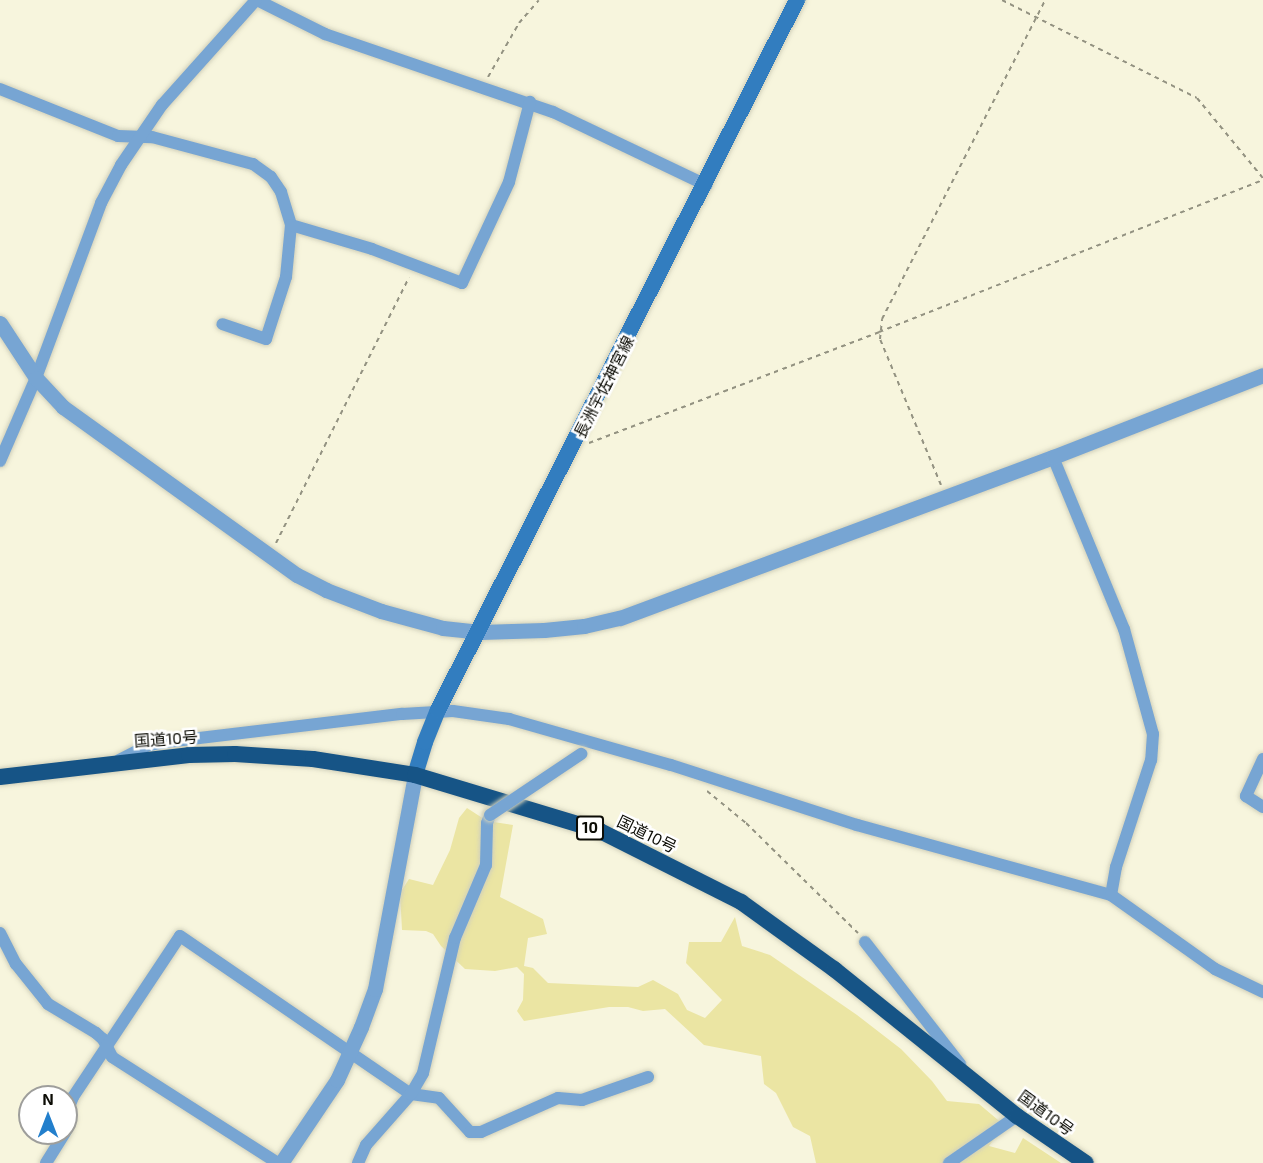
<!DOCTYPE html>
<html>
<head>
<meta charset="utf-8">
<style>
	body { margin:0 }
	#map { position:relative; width:1263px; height:1163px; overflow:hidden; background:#f7f5dd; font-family:"Exo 2","Noto Sans JP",sans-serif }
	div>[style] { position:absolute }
	.green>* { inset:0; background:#ebe5a3 }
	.path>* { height:2px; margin-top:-1px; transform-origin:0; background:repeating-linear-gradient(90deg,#939281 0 4.5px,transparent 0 9px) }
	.roads { filter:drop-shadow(0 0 2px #d1d0ba) drop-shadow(0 0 2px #d1d0ba) }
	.minor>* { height:12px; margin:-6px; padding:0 6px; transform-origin:6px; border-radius:6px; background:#77a5d3 }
	.tertiary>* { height:15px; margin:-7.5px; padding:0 7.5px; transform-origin:7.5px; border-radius:7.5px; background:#77a5d3 }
	.secondary>* { height:16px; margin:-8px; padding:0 8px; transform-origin:8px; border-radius:8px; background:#327dbf }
	.trunk>* { height:16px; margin:-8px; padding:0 8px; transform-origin:8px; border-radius:8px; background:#165486 }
	.bridges { filter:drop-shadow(0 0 2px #d1d0ba) drop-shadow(0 0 2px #d1d0ba) }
	.minor-bridge>* { height:12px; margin:-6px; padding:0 6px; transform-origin:6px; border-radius:6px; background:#77a5d3 }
	span { translate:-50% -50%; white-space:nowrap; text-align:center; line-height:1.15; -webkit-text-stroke:5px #fff; paint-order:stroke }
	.shield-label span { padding:2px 4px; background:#fff; border:2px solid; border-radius:4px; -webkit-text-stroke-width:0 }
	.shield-label { font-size:15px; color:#0c0c05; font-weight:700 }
	.street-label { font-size:16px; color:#0c0c05 }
	.north { position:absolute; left:18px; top:1085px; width:60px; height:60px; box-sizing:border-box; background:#fff; border:2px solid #9e9e9b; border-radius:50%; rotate:0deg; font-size:16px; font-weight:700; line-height:24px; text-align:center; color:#0c0c05 }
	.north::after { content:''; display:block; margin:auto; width:21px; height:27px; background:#227fcc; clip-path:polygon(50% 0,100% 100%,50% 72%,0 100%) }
</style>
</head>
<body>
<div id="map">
	<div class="green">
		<div style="clip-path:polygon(467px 808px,487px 821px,513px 825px,500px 897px,543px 919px,547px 934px,528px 938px,524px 966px,533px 968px,548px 983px,638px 987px,653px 980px,678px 994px,687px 1010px,705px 1018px,722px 1000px,686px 963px,689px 942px,721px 942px,735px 917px,742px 946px,770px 955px,857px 1015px,901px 1049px,932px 1081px,947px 1101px,979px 1104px,1004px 1125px,989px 1146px,1015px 1153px,1023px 1138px,1061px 1163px,816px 1163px,810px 1136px,793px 1127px,776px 1093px,764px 1084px,761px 1056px,704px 1045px,665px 1009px,643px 1011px,628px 1007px,609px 1007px,524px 1021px,517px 1011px,523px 1000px,524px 974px,517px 967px,495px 971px,465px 969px,441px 946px,433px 934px,426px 931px,402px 930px,400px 893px,409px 879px,433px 885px,450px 850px,459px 818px)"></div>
	</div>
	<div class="path">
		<div style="left:1002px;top:0;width:218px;rotate:26.7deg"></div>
		<div style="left:1197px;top:98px;width:104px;rotate:50.5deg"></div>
		<div style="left:488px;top:77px;width:62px;rotate:-60.1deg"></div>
		<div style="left:519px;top:23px;width:30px;rotate:-49deg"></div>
		<div style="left:589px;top:443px;width:311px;rotate:-20.9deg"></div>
		<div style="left:879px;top:332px;width:413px;rotate:-21.6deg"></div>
		<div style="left:941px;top:485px;width:158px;rotate:-112.7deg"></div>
		<div style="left:880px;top:339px;width:20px;rotate:-84deg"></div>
		<div style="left:882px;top:319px;width:358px;rotate:-62.9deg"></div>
		<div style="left:276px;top:543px;width:297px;rotate:-63.4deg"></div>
		<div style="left:707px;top:791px;width:50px;rotate:39.4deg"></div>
		<div style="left:746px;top:823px;width:157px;rotate:44.5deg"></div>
	</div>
	<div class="roads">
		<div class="minor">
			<div style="left:257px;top:0;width:76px;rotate:26.6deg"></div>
			<div style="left:325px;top:34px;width:241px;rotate:18.9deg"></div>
			<div style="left:553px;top:112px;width:170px;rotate:25.5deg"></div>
			<div style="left:0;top:89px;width:127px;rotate:21.7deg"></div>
			<div style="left:118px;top:136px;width:34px;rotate:2deg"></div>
			<div style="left:152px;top:137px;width:105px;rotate:15deg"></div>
			<div style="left:253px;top:164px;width:22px;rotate:36deg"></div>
			<div style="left:271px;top:177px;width:18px;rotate:56deg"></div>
			<div style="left:281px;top:192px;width:34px;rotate:73deg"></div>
			<div style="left:291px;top:225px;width:52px;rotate:95.5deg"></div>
			<div style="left:286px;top:277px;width:65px;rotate:107.9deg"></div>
			<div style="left:266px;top:339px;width:46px;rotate:-161.2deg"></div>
			<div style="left:291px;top:225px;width:84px;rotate:16.5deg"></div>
			<div style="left:372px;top:249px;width:96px;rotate:20.7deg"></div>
			<div style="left:462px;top:283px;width:111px;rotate:-65deg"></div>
			<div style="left:509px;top:182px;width:83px;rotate:-75.3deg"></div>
			<div style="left:1053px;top:457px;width:186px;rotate:67.6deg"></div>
			<div style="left:1124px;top:629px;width:109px;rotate:74.6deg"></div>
			<div style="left:1153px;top:734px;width:26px;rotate:94deg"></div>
			<div style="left:1151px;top:760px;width:113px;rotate:108.1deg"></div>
			<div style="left:1116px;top:867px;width:28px;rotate:100deg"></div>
			<div style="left:0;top:461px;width:90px;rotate:-66.6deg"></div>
			<div style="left:36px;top:378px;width:187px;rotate:-69.6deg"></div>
			<div style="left:101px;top:203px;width:43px;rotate:-62.2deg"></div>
			<div style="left:121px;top:165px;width:73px;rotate:-55.7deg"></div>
			<div style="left:162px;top:105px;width:141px;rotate:-48.2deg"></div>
			<div style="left:1263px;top:759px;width:41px;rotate:114.7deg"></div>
			<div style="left:1246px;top:796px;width:20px;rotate:33deg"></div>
			<div style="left:119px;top:760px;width:34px;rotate:-27deg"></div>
			<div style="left:149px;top:745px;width:17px;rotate:-10deg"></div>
			<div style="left:166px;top:742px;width:238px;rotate:-6.8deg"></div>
			<div style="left:402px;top:714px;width:51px;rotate:-3.4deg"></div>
			<div style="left:453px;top:711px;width:57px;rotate:8.1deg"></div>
			<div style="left:509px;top:719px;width:168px;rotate:15.9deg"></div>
			<div style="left:671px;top:765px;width:195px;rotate:17.9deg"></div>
			<div style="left:857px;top:825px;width:263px;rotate:15.4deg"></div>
			<div style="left:1111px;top:895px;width:128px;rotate:35.4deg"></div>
			<div style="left:1215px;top:969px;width:53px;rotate:25.6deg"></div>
			<div style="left:0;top:933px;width:35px;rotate:63deg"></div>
			<div style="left:16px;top:964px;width:51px;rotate:51.3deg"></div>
			<div style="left:48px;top:1004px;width:56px;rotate:31.1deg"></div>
			<div style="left:96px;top:1033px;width:9px;rotate:41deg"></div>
			<div style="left:103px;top:1039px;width:20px;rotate:63deg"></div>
			<div style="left:112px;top:1057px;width:197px;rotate:32.6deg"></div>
			<div style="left:865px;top:942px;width:155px;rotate:52.1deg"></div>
			<div style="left:66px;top:1131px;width:12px;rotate:-70deg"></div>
			<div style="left:70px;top:1120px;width:13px;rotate:-94deg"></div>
			<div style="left:69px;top:1107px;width:11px;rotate:-68deg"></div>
			<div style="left:73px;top:1097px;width:193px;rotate:-56.4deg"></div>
			<div style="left:180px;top:936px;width:280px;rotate:34.4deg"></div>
			<div style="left:411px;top:1094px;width:28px;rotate:8deg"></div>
			<div style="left:439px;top:1098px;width:46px;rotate:47.6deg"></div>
			<div style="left:470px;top:1132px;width:11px"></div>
			<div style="left:481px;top:1132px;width:84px;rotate:-23.8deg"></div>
			<div style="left:558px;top:1098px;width:24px;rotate:5deg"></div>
			<div style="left:582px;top:1100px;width:70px;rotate:-19.2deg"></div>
			<div style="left:46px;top:1163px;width:36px;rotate:-58deg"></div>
			<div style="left:358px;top:1163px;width:20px;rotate:-66deg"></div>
			<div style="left:366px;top:1145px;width:68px;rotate:-48.6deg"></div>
			<div style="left:411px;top:1094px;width:24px;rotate:-60deg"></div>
			<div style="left:423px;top:1073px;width:139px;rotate:-76.7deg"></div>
			<div style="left:455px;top:938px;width:79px;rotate:-67deg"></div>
			<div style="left:486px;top:865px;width:42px;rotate:-88.6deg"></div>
			<div style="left:487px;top:823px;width:9px;rotate:-69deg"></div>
			<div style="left:949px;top:1163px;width:83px;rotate:-34.7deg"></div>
		</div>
		<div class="tertiary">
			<div style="left:0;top:323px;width:66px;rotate:56.8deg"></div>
			<div style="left:36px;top:378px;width:40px;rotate:47deg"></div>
			<div style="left:63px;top:407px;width:288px;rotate:35.7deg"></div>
			<div style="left:297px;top:575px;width:33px;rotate:27deg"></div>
			<div style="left:326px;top:590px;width:59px;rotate:20.9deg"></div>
			<div style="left:381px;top:611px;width:64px;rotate:15.3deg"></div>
			<div style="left:443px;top:628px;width:37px;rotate:6deg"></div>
			<div style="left:480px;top:632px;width:64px;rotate:-1.8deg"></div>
			<div style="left:544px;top:630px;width:40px;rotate:-5.7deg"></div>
			<div style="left:584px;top:626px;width:37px;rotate:-13deg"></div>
			<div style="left:620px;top:618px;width:462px;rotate:-20.4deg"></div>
			<div style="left:1053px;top:457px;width:225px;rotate:-21.3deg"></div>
			<div style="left:281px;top:1163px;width:100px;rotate:-56deg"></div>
			<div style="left:337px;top:1080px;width:58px;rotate:-65.6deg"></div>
			<div style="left:361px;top:1027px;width:40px;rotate:-69.8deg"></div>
			<div style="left:375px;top:989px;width:218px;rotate:-79.4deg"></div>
		</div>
		<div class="secondary">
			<div style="left:415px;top:775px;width:34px;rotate:-73deg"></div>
			<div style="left:425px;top:742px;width:35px;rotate:-68deg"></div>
			<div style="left:438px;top:710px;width:796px;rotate:-63.18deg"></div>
		</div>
		<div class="trunk">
			<div style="left:0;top:777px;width:190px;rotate:-6.6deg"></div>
			<div style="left:189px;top:755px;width:46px;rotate:-1.2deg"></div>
			<div style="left:235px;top:754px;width:78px;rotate:3.7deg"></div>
			<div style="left:313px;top:759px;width:103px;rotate:8.9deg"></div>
			<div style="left:415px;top:775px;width:193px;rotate:16.8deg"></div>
			<div style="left:600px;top:831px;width:158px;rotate:26.7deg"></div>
			<div style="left:741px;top:902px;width:115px;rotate:35.8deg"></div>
			<div style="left:834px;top:969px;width:235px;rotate:38.8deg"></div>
			<div style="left:1017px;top:1116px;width:83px;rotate:34.3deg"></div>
		</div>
	</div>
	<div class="bridges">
		<div class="minor-bridge">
			<div style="left:490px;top:815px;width:110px;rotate:-33.8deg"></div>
		</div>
	</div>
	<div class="shield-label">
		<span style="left:590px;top:828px">10</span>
	</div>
	<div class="street-label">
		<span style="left:604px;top:387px;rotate:-63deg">長洲宇佐神宮線</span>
		<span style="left:166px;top:739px;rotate:-4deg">国道10号</span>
		<span style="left:647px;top:834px;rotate:26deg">国道10号</span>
		<span style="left:1046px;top:1113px;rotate:36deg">国道10号</span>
	</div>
	<div class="north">N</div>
</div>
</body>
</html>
